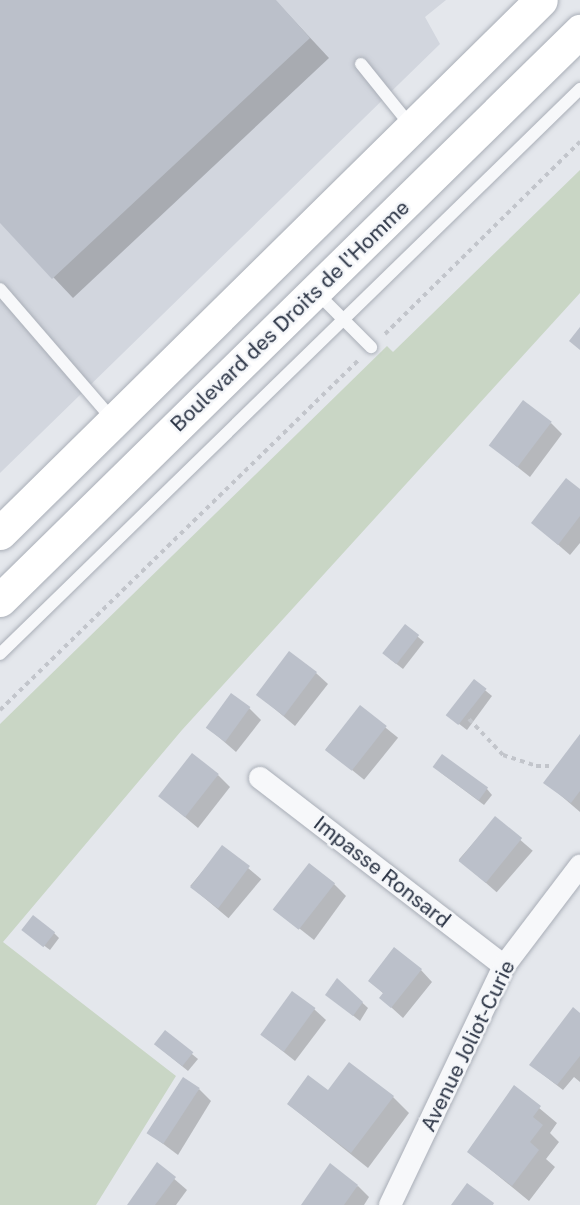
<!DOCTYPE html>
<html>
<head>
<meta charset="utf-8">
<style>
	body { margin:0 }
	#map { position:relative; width:580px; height:1205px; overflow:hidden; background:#e4e7ec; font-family:"Public Sans",sans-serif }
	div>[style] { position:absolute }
	.built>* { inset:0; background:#d2d6de }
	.green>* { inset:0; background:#c9d6c5 }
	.shadow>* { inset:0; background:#0003; transform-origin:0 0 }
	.building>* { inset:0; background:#bbc0ca; transform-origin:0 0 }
	.path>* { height:4px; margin-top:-2px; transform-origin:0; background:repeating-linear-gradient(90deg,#c2c5cb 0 4.5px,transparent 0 9px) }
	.roads { filter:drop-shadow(0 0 2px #a9aeb7) drop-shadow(0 0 2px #a9aeb7) }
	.lane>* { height:12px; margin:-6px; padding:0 6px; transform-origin:6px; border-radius:6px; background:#f7f8fa }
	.street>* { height:22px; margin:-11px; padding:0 11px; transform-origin:11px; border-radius:11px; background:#f7f8fa }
	.primary>* { height:33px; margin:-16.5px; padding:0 16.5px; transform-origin:16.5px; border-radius:16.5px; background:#fff }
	span { translate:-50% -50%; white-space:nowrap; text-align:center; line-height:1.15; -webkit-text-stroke:5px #f4f6f9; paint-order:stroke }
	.street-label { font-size:21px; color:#2b3445 }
</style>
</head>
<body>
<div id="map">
	<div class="built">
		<div style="clip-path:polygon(0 0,446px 0,425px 17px,440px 44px,0 473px)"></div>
	</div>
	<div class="green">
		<div style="clip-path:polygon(580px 170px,580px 293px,182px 730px,3px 942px,176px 1076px,96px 1205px,0 1205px,0 724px,387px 346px,393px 352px)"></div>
	</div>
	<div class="shadow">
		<div style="clip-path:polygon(0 0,275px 0,329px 58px,73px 298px,0 221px)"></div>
		<div style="clip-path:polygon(551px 423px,562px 434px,530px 477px,491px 446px)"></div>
		<div style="clip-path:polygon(580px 491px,580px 543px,570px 555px,533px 523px)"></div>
		<div style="clip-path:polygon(405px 626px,424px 642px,403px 669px,390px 659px)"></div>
		<div style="clip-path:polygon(316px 673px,328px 684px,295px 726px,257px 694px)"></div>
		<div style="clip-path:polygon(474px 681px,492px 696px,467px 730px,454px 720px)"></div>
		<div style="left:360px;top:707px;width:49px;height:54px;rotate:39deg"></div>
		<div style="clip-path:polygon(249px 708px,261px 720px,236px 752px,207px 727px)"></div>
		<div style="clip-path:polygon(580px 737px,580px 812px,545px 782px)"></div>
		<div style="clip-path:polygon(440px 772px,487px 789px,492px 795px,484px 805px)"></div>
		<div style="clip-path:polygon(218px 775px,230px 787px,198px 828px,161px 797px)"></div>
		<div style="left:495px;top:818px;width:50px;height:55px;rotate:41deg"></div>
		<div style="left:223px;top:847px;width:50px;height:51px;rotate:40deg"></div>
		<div style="clip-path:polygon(334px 884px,346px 896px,314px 940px,276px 910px)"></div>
		<div style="clip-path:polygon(54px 933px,59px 938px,50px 950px,30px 935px)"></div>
		<div style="clip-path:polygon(421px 970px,432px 982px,403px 1018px,381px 998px,384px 994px,370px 981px)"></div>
		<div style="clip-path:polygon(338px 980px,368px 1008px,360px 1021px,327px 995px)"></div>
		<div style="clip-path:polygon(314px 1009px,326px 1020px,295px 1061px,261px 1034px)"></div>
		<div style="clip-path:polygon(580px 1015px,580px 1082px,574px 1077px,563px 1090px,537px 1070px)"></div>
		<div style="clip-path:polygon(165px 1032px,198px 1059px,188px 1071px,161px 1049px)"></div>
		<div style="clip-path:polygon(514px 1087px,557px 1123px,550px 1133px,559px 1142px,546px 1159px,555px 1167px,529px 1201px,469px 1152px)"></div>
		<div style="clip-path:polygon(199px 1089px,211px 1101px,178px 1155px,150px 1134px)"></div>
		<div style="clip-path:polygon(328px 1092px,393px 1097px,409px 1113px,368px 1168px,288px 1104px)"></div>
		<div style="clip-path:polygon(157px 1164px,187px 1190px,176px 1205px,129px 1205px)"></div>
		<div style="clip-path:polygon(358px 1186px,369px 1197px,364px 1205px,302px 1205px)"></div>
	</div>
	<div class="building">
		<div style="clip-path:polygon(0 0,276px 0,310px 38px,52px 279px,0 223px)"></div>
		<div style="clip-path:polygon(580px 327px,580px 350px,569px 341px)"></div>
		<div style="left:523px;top:400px;width:36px;height:57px;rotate:37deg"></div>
		<div style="clip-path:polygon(566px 478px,580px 489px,580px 516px,558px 545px,531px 523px)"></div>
		<div style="left:405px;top:624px;width:18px;height:37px;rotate:38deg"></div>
		<div style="left:289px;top:651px;width:35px;height:55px;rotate:37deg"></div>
		<div style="left:474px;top:679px;width:16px;height:46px;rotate:38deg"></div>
		<div style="left:231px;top:693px;width:24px;height:43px;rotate:36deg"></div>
		<div style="left:360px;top:705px;width:34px;height:57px;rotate:38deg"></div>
		<div style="clip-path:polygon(580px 734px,580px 791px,571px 803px,543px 783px)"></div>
		<div style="left:192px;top:753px;width:34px;height:55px;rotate:38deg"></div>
		<div style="left:442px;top:754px;width:57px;height:16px;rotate:36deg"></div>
		<div style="left:495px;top:816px;width:35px;height:58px;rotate:39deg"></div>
		<div style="left:222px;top:845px;width:35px;height:53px;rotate:37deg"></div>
		<div style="left:309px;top:863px;width:33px;height:59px;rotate:38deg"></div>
		<div style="left:33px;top:915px;width:28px;height:19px;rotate:38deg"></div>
		<div style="clip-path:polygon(394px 947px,422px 969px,391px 1008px,379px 998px,383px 993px,368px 981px)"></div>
		<div style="clip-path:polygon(337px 978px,363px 1002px,353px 1016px,325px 995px)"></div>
		<div style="left:292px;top:991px;width:29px;height:54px;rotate:36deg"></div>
		<div style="clip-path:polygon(573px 1007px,580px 1013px,580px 1056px,557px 1085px,529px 1065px)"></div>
		<div style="left:165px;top:1030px;width:36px;height:18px;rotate:38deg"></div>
		<div style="clip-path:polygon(349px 1062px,394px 1096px,351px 1153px,287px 1104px,308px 1075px,328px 1090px)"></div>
		<div style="left:183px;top:1077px;width:20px;height:67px;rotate:33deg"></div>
		<div style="clip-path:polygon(514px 1085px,541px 1106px,533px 1117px,543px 1125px,530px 1142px,539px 1150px,512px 1186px,467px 1152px)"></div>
		<div style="clip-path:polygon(157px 1162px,176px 1177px,155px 1205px,127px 1205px)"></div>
		<div style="clip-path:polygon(330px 1163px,358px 1185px,344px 1205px,301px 1205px)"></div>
		<div style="clip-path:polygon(467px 1183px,494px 1203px,493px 1205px,451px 1205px)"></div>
	</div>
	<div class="path">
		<div style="left:385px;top:334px;width:274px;rotate:-44.6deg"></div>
		<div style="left:0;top:710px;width:500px;rotate:-44.3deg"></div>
		<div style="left:469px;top:719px;width:50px;rotate:46.6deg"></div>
		<div style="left:503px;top:755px;width:35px;rotate:18deg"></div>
		<div style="left:536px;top:766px;width:13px"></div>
	</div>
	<div class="roads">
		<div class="lane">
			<div style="left:361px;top:64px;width:80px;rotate:51.1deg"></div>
			<div style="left:0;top:289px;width:173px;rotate:49.2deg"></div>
			<div style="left:316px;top:292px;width:78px;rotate:45deg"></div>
			<div style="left:0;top:654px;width:810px;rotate:-44.25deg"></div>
		</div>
		<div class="street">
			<div style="left:260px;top:778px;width:308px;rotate:37.6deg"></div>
			<div style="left:390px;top:1205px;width:265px;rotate:-64.5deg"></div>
			<div style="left:504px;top:966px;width:126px;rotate:-52.8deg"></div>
		</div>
		<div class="primary">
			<div style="left:0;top:533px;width:759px;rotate:-44.57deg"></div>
			<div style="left:0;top:600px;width:813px;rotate:-44.45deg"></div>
		</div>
	</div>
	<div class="street-label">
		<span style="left:290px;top:316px;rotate:-44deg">Boulevard des Droits de l'Homme</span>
		<span style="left:382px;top:872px;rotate:38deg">Impasse Ronsard</span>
		<span style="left:468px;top:1046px;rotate:-64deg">Avenue Joliot-Curie</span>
	</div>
</div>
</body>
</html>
